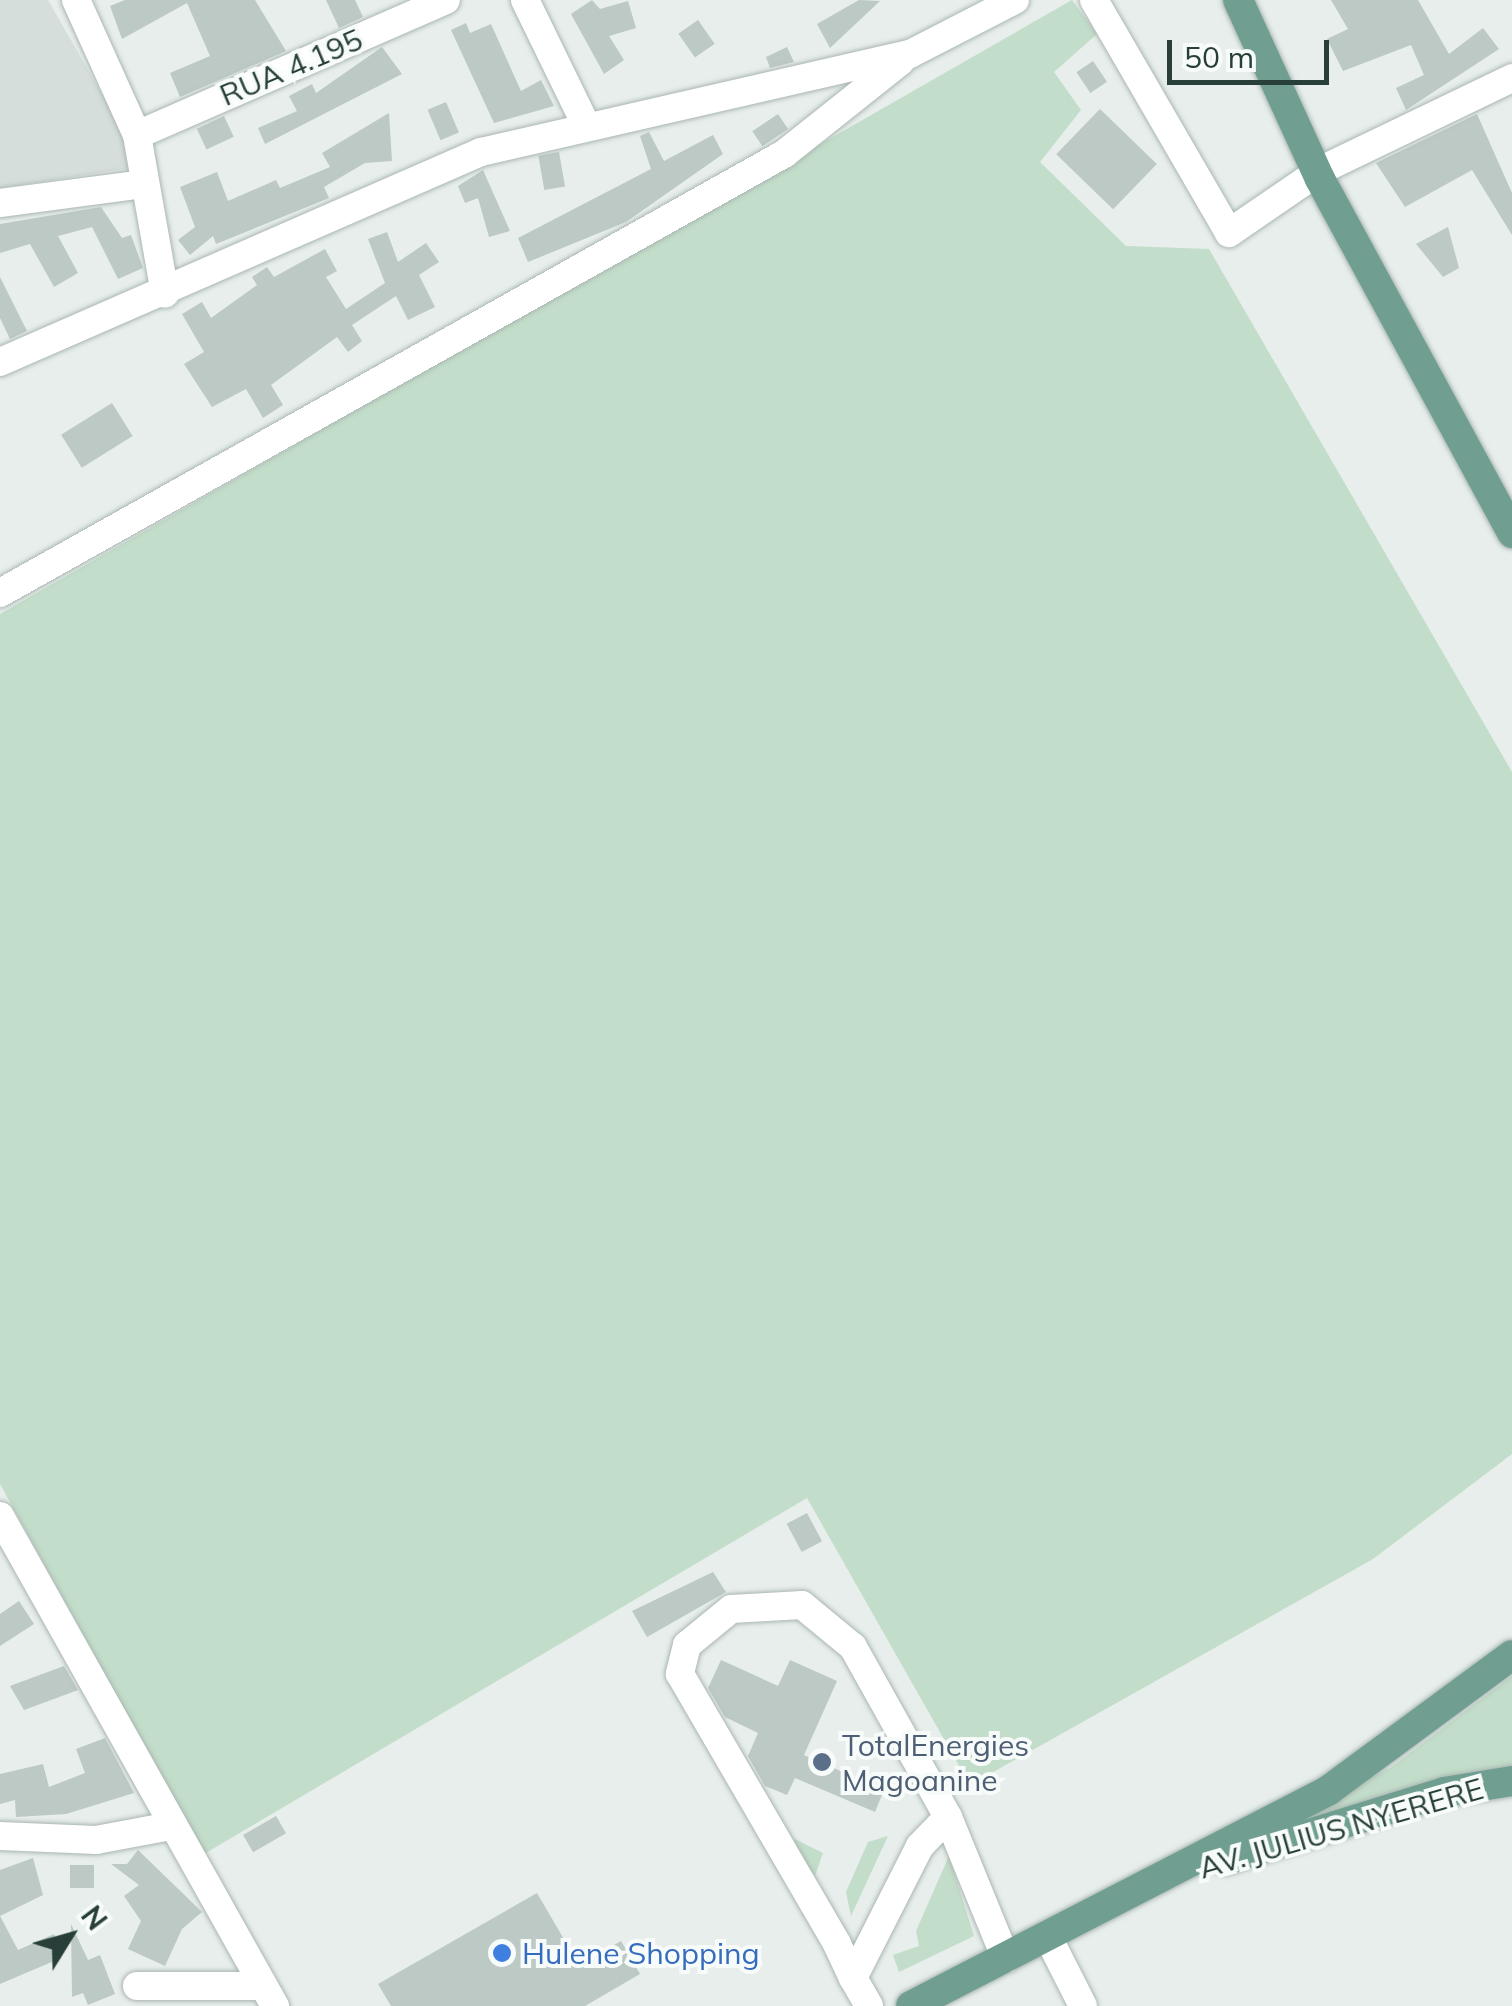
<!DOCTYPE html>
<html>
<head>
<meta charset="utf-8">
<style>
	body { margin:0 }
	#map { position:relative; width:1512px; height:2006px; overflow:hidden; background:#e7eeeb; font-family:Mulish,sans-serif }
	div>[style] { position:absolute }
	.built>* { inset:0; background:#d5deda }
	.green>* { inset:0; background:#c2ddc9 }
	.building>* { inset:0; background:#bcc9c4; transform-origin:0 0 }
	.roads { filter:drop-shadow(0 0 2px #aab6b2) drop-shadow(0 0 2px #aab6b2) }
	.minor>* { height:28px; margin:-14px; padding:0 14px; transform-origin:14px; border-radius:14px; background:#fff }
	.major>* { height:30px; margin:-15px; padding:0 15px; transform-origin:15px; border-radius:15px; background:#709f92 }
	.dots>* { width:28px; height:28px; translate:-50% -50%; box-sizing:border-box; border:5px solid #f7fbf9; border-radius:50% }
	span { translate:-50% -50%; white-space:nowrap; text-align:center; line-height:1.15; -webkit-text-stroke:8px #f7fbf9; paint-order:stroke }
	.street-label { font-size:30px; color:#273f38 }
	.service-label { font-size:30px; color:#4e5e75 }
	.left { translate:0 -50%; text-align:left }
	.shop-label { font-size:30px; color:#366cbe }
	.north { position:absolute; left:20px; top:1886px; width:100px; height:100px; -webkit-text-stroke:8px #f7fbf9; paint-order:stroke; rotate:53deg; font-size:28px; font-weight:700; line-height:40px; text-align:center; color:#273f38 }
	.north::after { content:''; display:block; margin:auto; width:35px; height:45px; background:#273f38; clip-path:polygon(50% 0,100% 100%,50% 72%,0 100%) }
	.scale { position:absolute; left:1167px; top:40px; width:162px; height:45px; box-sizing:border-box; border:5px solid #273f38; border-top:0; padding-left:12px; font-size:30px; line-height:35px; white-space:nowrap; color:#273f38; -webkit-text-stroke:8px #f7fbf9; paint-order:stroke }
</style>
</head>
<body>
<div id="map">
	<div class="built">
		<div style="clip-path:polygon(0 0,48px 0,143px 166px,0 188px)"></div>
	</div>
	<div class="green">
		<div style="clip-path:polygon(1072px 0,1097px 34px,1054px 72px,1081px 110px,1040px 162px,1126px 246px,1209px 249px,1512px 772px,1512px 1454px,1373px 1559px,970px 1785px,807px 1498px,204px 1854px,0 1484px,0 614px)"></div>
		<div style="clip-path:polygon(1512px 1676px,1512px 1768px,1170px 1877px,1390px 1768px)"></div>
		<div style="clip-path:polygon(888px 1836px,851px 1916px,846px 1892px,868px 1842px)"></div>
		<div style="clip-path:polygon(795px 1839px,823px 1853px,815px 1876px,791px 1846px)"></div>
		<div style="clip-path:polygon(949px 1856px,974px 1936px,899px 1972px,893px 1955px,919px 1946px,916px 1931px)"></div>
	</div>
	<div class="building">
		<div style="clip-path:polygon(125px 0,255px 0,286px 51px,180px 97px,170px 73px,210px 56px,187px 3px,122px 39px,110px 6px)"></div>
		<div style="clip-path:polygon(326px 0,355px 0,363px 17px,339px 28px)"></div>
		<div style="clip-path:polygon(592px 0,600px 9px,628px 1px,636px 28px,609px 36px,624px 60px,604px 74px,571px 14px)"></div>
		<div style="clip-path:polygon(859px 0,880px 1px,830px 48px,817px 24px)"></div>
		<div style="clip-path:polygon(1331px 0,1418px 0,1449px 54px,1483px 28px,1499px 49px,1406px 110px,1396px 88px,1424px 75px,1411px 45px,1343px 71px,1327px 39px,1348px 29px)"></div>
		<div style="left:698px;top:20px;width:29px;height:24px;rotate:55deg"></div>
		<div style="clip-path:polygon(466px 23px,470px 33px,491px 24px,521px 91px,541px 80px,554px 106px,494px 123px,451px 30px)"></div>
		<div style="clip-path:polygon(382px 47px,402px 74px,265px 144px,258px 128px,297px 111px,289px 96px,312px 84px,316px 93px)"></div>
		<div style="clip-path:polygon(787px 47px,794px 62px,770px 68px,766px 57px)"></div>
		<div style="left:1093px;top:61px;width:25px;height:20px;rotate:56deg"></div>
		<div style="left:446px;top:102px;width:33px;height:20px;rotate:67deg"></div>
		<div style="left:1100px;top:109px;width:79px;height:63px;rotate:44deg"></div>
		<div style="clip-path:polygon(389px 113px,392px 161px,365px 163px,324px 187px,329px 198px,216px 244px,213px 236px,190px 255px,178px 240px,195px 227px,180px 187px,217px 172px,228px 201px,276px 180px,280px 188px,330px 167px,322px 153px)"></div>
		<div style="left:778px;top:114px;width:18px;height:31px;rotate:56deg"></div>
		<div style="clip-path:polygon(1477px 114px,1512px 193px,1512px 235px,1472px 170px,1405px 207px,1376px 163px)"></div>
		<div style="left:224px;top:116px;width:23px;height:30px;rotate:65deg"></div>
		<div style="clip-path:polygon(649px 132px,664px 161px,713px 135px,723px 154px,626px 222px,528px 262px,518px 238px,651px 169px,640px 136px)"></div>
		<div style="left:559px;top:152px;width:35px;height:21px;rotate:80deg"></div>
		<div style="clip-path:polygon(483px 170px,510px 231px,489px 237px,478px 198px,465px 203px,458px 186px)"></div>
		<div style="clip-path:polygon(101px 207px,122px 238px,131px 235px,143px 268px,118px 279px,92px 227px,58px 236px,78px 273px,54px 287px,30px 244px,0 253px,0 224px)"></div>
		<div style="clip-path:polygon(1448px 227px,1459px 268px,1443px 277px,1416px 244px)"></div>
		<div style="clip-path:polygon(387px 232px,398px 262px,426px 243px,439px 262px,419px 275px,435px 307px,408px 320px,396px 296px,352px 325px,362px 341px,348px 352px,337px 337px,271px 385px,283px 405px,263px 418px,246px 389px,212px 407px,184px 364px,204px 352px,182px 314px,202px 302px,211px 318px,257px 285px,252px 277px,267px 267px,274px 277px,325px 249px,337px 271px,326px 277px,346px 309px,385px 283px,368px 239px)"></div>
		<div style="clip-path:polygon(0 277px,27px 331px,10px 339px,0 318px)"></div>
		<div style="left:112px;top:403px;width:39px;height:60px;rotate:58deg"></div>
		<div style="left:807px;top:1513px;width:32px;height:23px;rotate:62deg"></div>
		<div style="clip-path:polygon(713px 1572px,726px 1592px,647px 1637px,632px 1611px)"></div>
		<div style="clip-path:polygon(19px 1601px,34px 1624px,0 1646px,0 1614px)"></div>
		<div style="clip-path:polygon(721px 1660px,778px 1686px,790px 1660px,837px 1681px,804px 1755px,884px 1790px,875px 1812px,795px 1778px,787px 1795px,765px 1786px,748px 1756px,758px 1733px,725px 1717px,708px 1688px)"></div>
		<div style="clip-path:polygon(64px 1666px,78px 1690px,24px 1710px,10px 1686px)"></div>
		<div style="clip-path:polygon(105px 1738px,134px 1793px,66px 1814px,16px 1817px,15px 1800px,0 1804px,0 1774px,43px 1764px,49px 1787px,85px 1773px,76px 1749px)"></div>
		<div style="left:276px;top:1816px;width:20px;height:38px;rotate:60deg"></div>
		<div style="clip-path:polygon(138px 1850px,202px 1912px,182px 1929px,165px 1966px,128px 1949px,141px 1921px,124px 1896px,139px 1885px,111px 1864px,127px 1864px)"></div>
		<div style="clip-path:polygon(33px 1858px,43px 1895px,0 1916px,18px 1950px,54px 1934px,61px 1958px,0 1984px,0 1870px)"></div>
		<div style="left:70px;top:1865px;width:24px;height:23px"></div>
		<div style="clip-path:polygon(537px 1893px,579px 1965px,621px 1941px,640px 1974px,585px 2006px,391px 2006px,378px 1984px)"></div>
		<div style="clip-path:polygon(71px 1924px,88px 1960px,100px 1955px,115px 1994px,88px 2005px,83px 1993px,72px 1997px)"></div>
	</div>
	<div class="roads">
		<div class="minor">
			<div style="left:76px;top:0;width:148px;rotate:65.7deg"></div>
			<div style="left:137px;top:135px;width:161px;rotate:80deg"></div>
			<div style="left:525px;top:0;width:137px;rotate:64deg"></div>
			<div style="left:1094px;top:0;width:269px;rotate:59.9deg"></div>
			<div style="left:1229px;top:233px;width:112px;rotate:-34.4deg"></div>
			<div style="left:1321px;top:170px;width:212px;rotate:-25.7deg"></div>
			<div style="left:137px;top:135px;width:337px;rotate:-23.6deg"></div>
			<div style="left:0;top:203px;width:146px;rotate:-7.5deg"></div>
			<div style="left:0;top:362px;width:525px;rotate:-23.59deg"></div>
			<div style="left:481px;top:152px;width:440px;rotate:-12.9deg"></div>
			<div style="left:910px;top:54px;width:118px;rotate:-27.2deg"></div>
			<div style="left:0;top:593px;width:899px;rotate:-29.25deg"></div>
			<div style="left:784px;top:154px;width:149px;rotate:-38.5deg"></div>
			<div style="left:0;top:1516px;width:562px;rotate:60.7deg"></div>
			<div style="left:948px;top:1817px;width:153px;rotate:67.8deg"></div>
			<div style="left:0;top:1836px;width:96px;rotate:2.4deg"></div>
			<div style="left:96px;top:1840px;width:76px;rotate:-10.6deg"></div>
			<div style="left:1048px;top:1937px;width:77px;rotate:63.1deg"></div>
			<div style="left:853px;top:1978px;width:148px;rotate:-63.1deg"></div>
			<div style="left:920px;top:1846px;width:40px;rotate:-46deg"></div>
			<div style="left:948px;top:1817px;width:195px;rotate:-119.2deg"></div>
			<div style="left:853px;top:1647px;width:66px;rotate:-140.5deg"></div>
			<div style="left:802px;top:1605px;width:71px;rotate:176.8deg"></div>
			<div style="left:731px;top:1609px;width:57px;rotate:140.7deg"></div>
			<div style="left:687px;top:1645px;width:30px;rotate:104deg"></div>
			<div style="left:680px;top:1674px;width:312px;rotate:59.8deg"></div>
			<div style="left:837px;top:1944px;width:38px;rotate:65deg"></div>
			<div style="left:853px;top:1978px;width:32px;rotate:60deg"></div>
			<div style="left:137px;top:1986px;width:125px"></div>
		</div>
		<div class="major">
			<div style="left:1238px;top:0;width:197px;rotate:65.4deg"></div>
			<div style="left:1320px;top:179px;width:403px;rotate:61.5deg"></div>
			<div style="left:1225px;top:1860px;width:229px;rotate:-17.2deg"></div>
			<div style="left:1444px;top:1792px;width:69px;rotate:-9.2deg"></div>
			<div style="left:911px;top:2006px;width:471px;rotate:-27.3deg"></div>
			<div style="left:1329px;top:1790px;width:227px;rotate:-36.4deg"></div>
		</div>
	</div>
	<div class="dots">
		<div style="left:822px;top:1762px;background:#5c6f8a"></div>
		<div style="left:502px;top:1953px;background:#3f7fe0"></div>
	</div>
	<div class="street-label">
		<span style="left:291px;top:67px;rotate:-23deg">RUA 4.195</span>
		<span style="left:1341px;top:1828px;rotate:-16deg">AV. JULIUS NYERERE</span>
	</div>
	<div class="service-label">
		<span class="left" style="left:842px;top:1762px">TotalEnergies<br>Magoanine</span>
	</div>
	<div class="shop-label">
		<span class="left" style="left:522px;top:1953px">Hulene Shopping</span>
	</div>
	<div class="north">N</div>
	<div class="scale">50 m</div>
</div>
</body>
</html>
